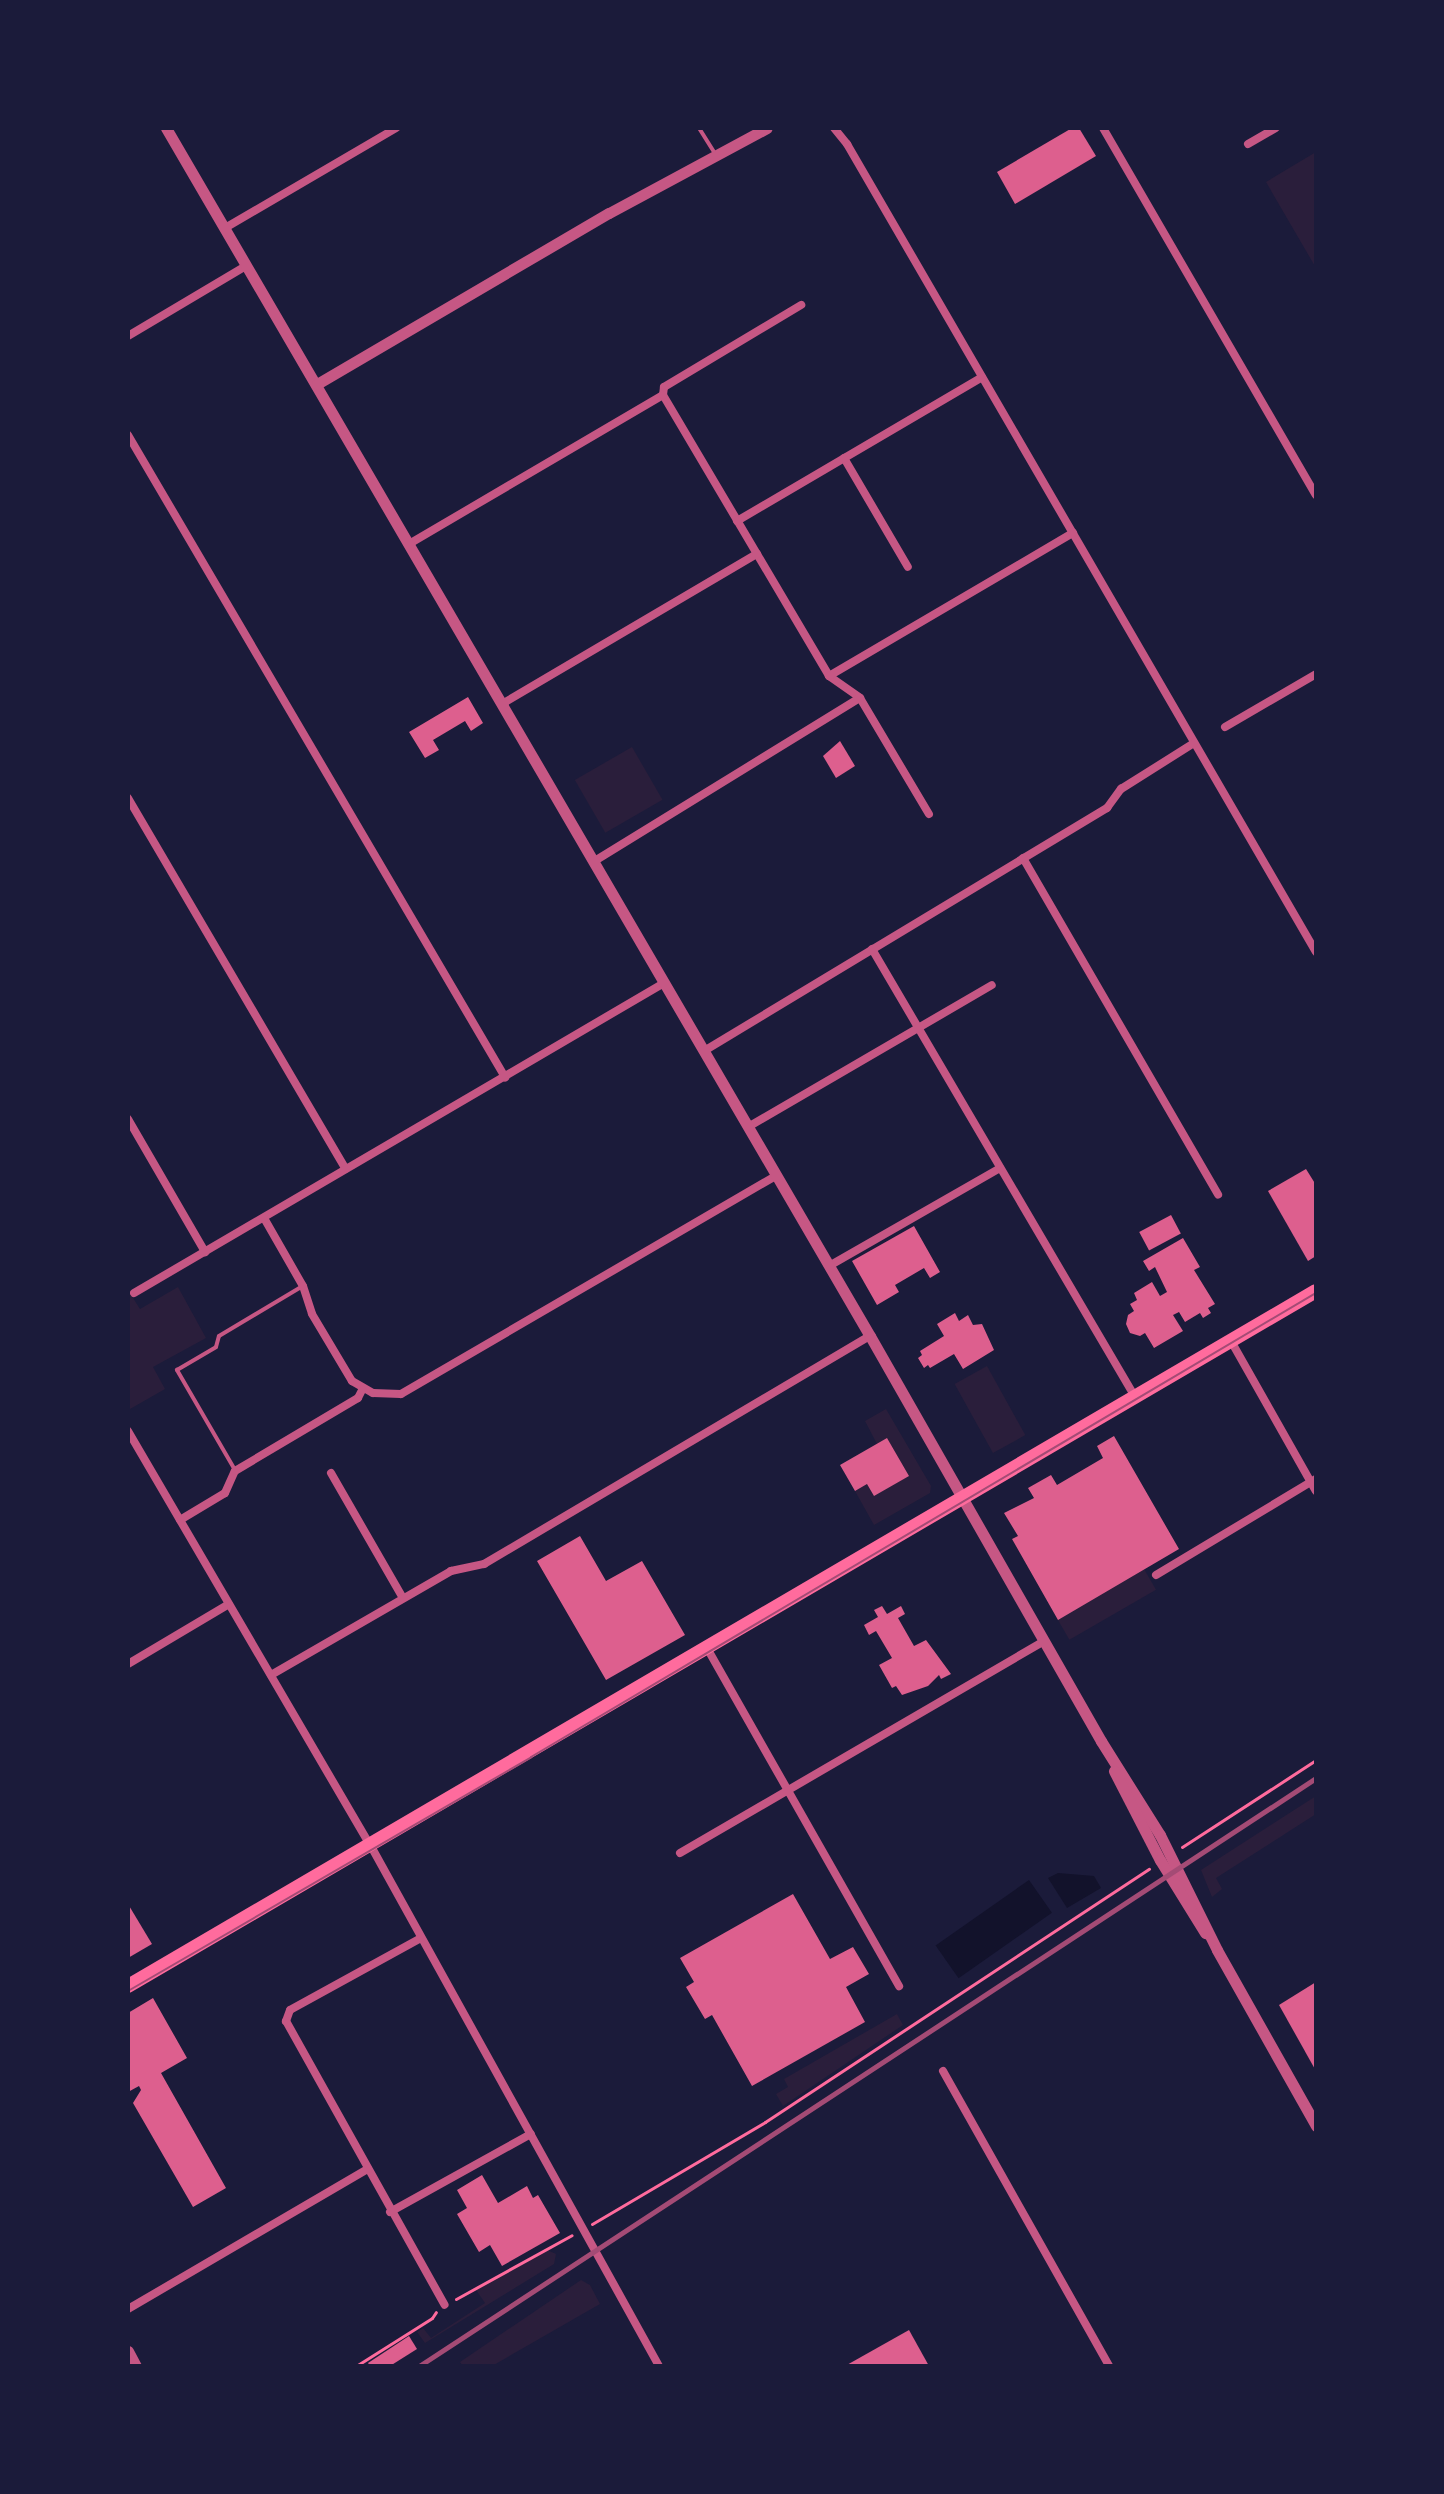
<!DOCTYPE html>
<html>
<head>
<meta charset="utf-8">
<style>
	body { margin:0 }
	#map { position:relative; width:1444px; height:2494px; overflow:hidden; background:#1b1b3a; font-family:"Space Grotesk",sans-serif }
	div>[style] { position:absolute }
	.green>* { inset:0; background:#2a1e3b; transform-origin:0 0 }
	.water>* { inset:0; background:#12122b; transform-origin:0 0 }
	.building>* { inset:0; background:#dd5f8e; transform-origin:0 0 }
	.path>* { height:3px; margin:-1.5px; padding:0 1.5px; transform-origin:1.5px; border-radius:1.5px; background:#ff6b9d }
	.service>* { height:4px; margin:-2px; padding:0 2px; transform-origin:2px; border-radius:2px; background:#c65784 }
	.minor>* { height:8px; margin:-4px; padding:0 4px; transform-origin:4px; border-radius:4px; background:#c65784 }
	.tertiary>* { height:11px; margin:-5.5px; padding:0 5.5px; transform-origin:5.5px; border-radius:5.5px; background:#c65784 }
	.trunk>* { height:14px; margin:-7px; padding:0 7px; transform-origin:7px; border-radius:7px; background:#ff6b9d }
	.tram>* { height:2px; margin:-1px; padding:0 1px; transform-origin:1px; border-radius:1px; background:#a44b75 }
	.rail>* { height:5px; margin:-2.5px; padding:0 2.5px; transform-origin:2.5px; border-radius:2.5px; background:#a44b75 }
	span { translate:-50% -50%; white-space:nowrap; text-align:center; line-height:1.15; -webkit-text-stroke:6px #1b1b3a; paint-order:stroke }
	.frame { position:absolute; inset:0; border:130px solid #1b1b3a; pointer-events:none }
</style>
</head>
<body>
<div id="map">
	<div class="green">
		<div style="clip-path:polygon(1316px 152px,1316px 268px,1266px 182px)"></div>
		<div style="left:632px;top:747px;width:61px;height:66px;rotate:60deg"></div>
		<div style="clip-path:polygon(178px 1287px,206px 1338px,153px 1367px,165px 1389px,130px 1409px,128px 1290px,140px 1309px)"></div>
		<div style="left:987px;top:1366px;width:79px;height:37px;rotate:61deg"></div>
		<div style="clip-path:polygon(886px 1409px,931px 1486px,930px 1493px,874px 1525px,855px 1491px,867px 1484px,908px 1476px,887px 1439px,877px 1444px,865px 1421px)"></div>
		<div style="left:1144px;top:1569px;width:24px;height:100px;rotate:60deg"></div>
		<div style="clip-path:polygon(1316px 1796px,1316px 1814px,1216px 1878px,1222px 1889px,1212px 1897px,1201px 1870px)"></div>
		<div style="clip-path:polygon(897px 2014px,903px 2025px,783px 2106px,776px 2094px,788px 2087px,784px 2079px)"></div>
		<div style="clip-path:polygon(547px 2250px,556px 2254px,554px 2264px,425px 2343px,417px 2332px,423px 2328px,431px 2338px,485px 2303px,476px 2290px)"></div>
		<div style="clip-path:polygon(581px 2280px,590px 2285px,600px 2304px,492px 2366px,463px 2366px,460px 2362px)"></div>
	</div>
	<div class="water">
		<div style="clip-path:polygon(1058px 1873px,1094px 1876px,1101px 1888px,1067px 1908px,1048px 1878px)"></div>
		<div style="left:1029px;top:1880px;width:40px;height:114px;rotate:55deg"></div>
	</div>
	<div class="building">
		<div style="clip-path:polygon(1072px 128px,1079px 128px,1096px 156px,1015px 204px,997px 172px)"></div>
		<div style="clip-path:polygon(468px 697px,483px 723px,471px 731px,465px 721px,433px 740px,439px 750px,425px 758px,409px 732px)"></div>
		<div style="clip-path:polygon(840px 741px,855px 766px,836px 778px,823px 756px)"></div>
		<div style="clip-path:polygon(1306px 1169px,1316px 1185px,1316px 1256px,1308px 1261px,1268px 1191px)"></div>
		<div style="left:1171px;top:1215px;width:21px;height:36px;rotate:62deg"></div>
		<div style="clip-path:polygon(914px 1226px,940px 1272px,930px 1278px,924px 1268px,895px 1285px,899px 1292px,877px 1305px,852px 1261px)"></div>
		<div style="clip-path:polygon(1183px 1238px,1200px 1267px,1194px 1270px,1215px 1304px,1208px 1308px,1211px 1313px,1203px 1318px,1200px 1313px,1185px 1322px,1179px 1312px,1173px 1315px,1183px 1331px,1154px 1348px,1145px 1333px,1140px 1336px,1130px 1333px,1126px 1324px,1128px 1315px,1134px 1311px,1130px 1304px,1137px 1300px,1134px 1293px,1152px 1282px,1160px 1296px,1167px 1292px,1155px 1267px,1149px 1271px,1143px 1261px)"></div>
		<div style="clip-path:polygon(955px 1313px,959px 1321px,968px 1315px,973px 1325px,982px 1324px,994px 1350px,963px 1369px,954px 1354px,930px 1368px,928px 1365px,924px 1368px,918px 1358px,922px 1355px,920px 1351px,944px 1336px,937px 1324px)"></div>
		<div style="clip-path:polygon(1114px 1436px,1179px 1549px,1058px 1620px,1012px 1539px,1018px 1536px,1004px 1513px,1034px 1498px,1028px 1488px,1051px 1475px,1057px 1485px,1103px 1458px,1097px 1446px)"></div>
		<div style="clip-path:polygon(887px 1438px,909px 1476px,874px 1496px,867px 1484px,855px 1491px,840px 1465px)"></div>
		<div style="clip-path:polygon(580px 1536px,606px 1581px,642px 1561px,685px 1635px,606px 1680px,537px 1561px)"></div>
		<div style="clip-path:polygon(882px 1606px,887px 1614px,901px 1606px,905px 1614px,898px 1618px,914px 1646px,926px 1640px,951px 1674px,941px 1679px,939px 1675px,928px 1686px,902px 1695px,896px 1686px,892px 1688px,879px 1665px,892px 1658px,876px 1631px,869px 1635px,864px 1625px,878px 1617px,874px 1610px)"></div>
		<div style="clip-path:polygon(793px 1894px,830px 1959px,853px 1947px,869px 1974px,846px 1987px,865px 2022px,752px 2086px,712px 2015px,705px 2019px,702px 2014px,686px 1987px,694px 1982px,680px 1958px)"></div>
		<div style="clip-path:polygon(128px 1904px,152px 1944px,128px 1958px)"></div>
		<div style="clip-path:polygon(1316px 1982px,1316px 2071px,1279px 2005px)"></div>
		<div style="clip-path:polygon(153px 1998px,187px 2058px,161px 2073px,226px 2188px,193px 2207px,133px 2103px,141px 2090px,139px 2086px,128px 2092px,128px 2013px)"></div>
		<div style="clip-path:polygon(482px 2175px,498px 2203px,527px 2186px,533px 2198px,538px 2195px,560px 2233px,502px 2266px,490px 2245px,479px 2252px,457px 2214px,467px 2208px,457px 2190px)"></div>
		<div style="clip-path:polygon(909px 2330px,929px 2366px,845px 2366px)"></div>
		<div style="clip-path:polygon(409px 2336px,417px 2349px,390px 2366px,370px 2366px,368px 2363px)"></div>
	</div>
	<div class="path">
		<div style="left:1182px;top:1847px;width:160px;rotate:-33deg"></div>
		<div style="left:592px;top:2224px;width:201px;rotate:-30.5deg"></div>
		<div style="left:765px;top:2122px;width:460px;rotate:-33.4deg"></div>
		<div style="left:456px;top:2299px;width:132px;rotate:-28.9deg"></div>
		<div style="left:356px;top:2366px;width:90px;rotate:-32.3deg"></div>
		<div style="left:432px;top:2318px;width:7px;rotate:-56deg"></div>
	</div>
	<div class="service">
		<div style="left:699px;top:128px;width:31px;rotate:58deg"></div>
		<div style="left:235px;top:1470px;width:116px;rotate:-120.1deg"></div>
		<div style="left:177px;top:1370px;width:45px;rotate:-30.5deg"></div>
		<div style="left:216px;top:1347px;width:11px;rotate:-75deg"></div>
		<div style="left:219px;top:1336px;width:98px;rotate:-30.8deg"></div>
	</div>
	<div class="minor">
		<div style="left:834px;top:128px;width:21px;rotate:51deg"></div>
		<div style="left:847px;top:144px;width:934px;rotate:59.87deg"></div>
		<div style="left:1103px;top:128px;width:424px;rotate:59.9deg"></div>
		<div style="left:1248px;top:144px;width:32px;rotate:-30deg"></div>
		<div style="left:225px;top:228px;width:198px;rotate:-30.3deg"></div>
		<div style="left:128px;top:336px;width:137px;rotate:-30.7deg"></div>
		<div style="left:663px;top:395px;width:326px;rotate:59.4deg"></div>
		<div style="left:829px;top:676px;width:38px;rotate:35deg"></div>
		<div style="left:860px;top:698px;width:135px;rotate:59.3deg"></div>
		<div style="left:128px;top:435px;width:745px;rotate:59.58deg"></div>
		<div style="left:844px;top:458px;width:126px;rotate:59.6deg"></div>
		<div style="left:737px;top:521px;width:284px;rotate:-30.4deg"></div>
		<div style="left:409px;top:544px;width:294px;rotate:-30.4deg"></div>
		<div style="left:663px;top:395px;width:8px;rotate:-83deg"></div>
		<div style="left:664px;top:387px;width:160px;rotate:-30.9deg"></div>
		<div style="left:829px;top:676px;width:283px;rotate:-30.4deg"></div>
		<div style="left:502px;top:704px;width:296px;rotate:-30.5deg"></div>
		<div style="left:1225px;top:727px;width:105px;rotate:-30.2deg"></div>
		<div style="left:128px;top:798px;width:430px;rotate:59.6deg"></div>
		<div style="left:1023px;top:858px;width:389px;rotate:59.9deg"></div>
		<div style="left:593px;top:862px;width:313px;rotate:-31.6deg"></div>
		<div style="left:872px;top:949px;width:519px;rotate:59.58deg"></div>
		<div style="left:704px;top:1051px;width:471px;rotate:-31.1deg"></div>
		<div style="left:1107px;top:808px;width:24px;rotate:-54deg"></div>
		<div style="left:1121px;top:789px;width:86px;rotate:-32.2deg"></div>
		<div style="left:128px;top:1119px;width:154px;rotate:59.9deg"></div>
		<div style="left:748px;top:1127px;width:282px;rotate:-30.2deg"></div>
		<div style="left:264px;top:1218px;width:78px;rotate:60.2deg"></div>
		<div style="left:303px;top:1286px;width:29px;rotate:72deg"></div>
		<div style="left:312px;top:1314px;width:78px;rotate:59.2deg"></div>
		<div style="left:352px;top:1381px;width:24px;rotate:30deg"></div>
		<div style="left:373px;top:1393px;width:28px;rotate:2deg"></div>
		<div style="left:401px;top:1394px;width:434px;rotate:-30.2deg"></div>
		<div style="left:829px;top:1266px;width:197px;rotate:-29.8deg"></div>
		<div style="left:134px;top:1293px;width:614px;rotate:-30.32deg"></div>
		<div style="left:1231px;top:1341px;width:172px;rotate:60.5deg"></div>
		<div style="left:128px;top:1431px;width:483px;rotate:59.7deg"></div>
		<div style="left:372px;top:1848px;width:592px;rotate:61.01deg"></div>
		<div style="left:331px;top:1473px;width:144px;rotate:60.1deg"></div>
		<div style="left:180px;top:1520px;width:52px;rotate:-31deg"></div>
		<div style="left:225px;top:1493px;width:24px;rotate:-66deg"></div>
		<div style="left:235px;top:1471px;width:143px;rotate:-30.7deg"></div>
		<div style="left:358px;top:1398px;width:9px;rotate:-63deg"></div>
		<div style="left:1156px;top:1575px;width:187px;rotate:-31deg"></div>
		<div style="left:707px;top:1648px;width:389px;rotate:60.4deg"></div>
		<div style="left:128px;top:1664px;width:117px;rotate:-30.7deg"></div>
		<div style="left:271px;top:1675px;width:208px;rotate:-30deg"></div>
		<div style="left:451px;top:1571px;width:34px;rotate:-12deg"></div>
		<div style="left:484px;top:1564px;width:448px;rotate:-30.6deg"></div>
		<div style="left:680px;top:1853px;width:421px;rotate:-30.2deg"></div>
		<div style="left:421px;top:1938px;width:149px;rotate:151.2deg"></div>
		<div style="left:290px;top:2010px;width:12px;rotate:110deg"></div>
		<div style="left:286px;top:2021px;width:325px;rotate:60.8deg"></div>
		<div style="left:943px;top:2071px;width:338px;rotate:60.6deg"></div>
		<div style="left:390px;top:2212px;width:161px;rotate:-29deg"></div>
		<div style="left:128px;top:2309px;width:278px;rotate:-30.3deg"></div>
	</div>
	<div class="tertiary">
		<div style="left:166px;top:128px;width:1398px;rotate:59.77deg"></div>
		<div style="left:870px;top:1336px;width:466px;rotate:60.3deg"></div>
		<div style="left:1101px;top:1741px;width:111px;rotate:57.9deg"></div>
		<div style="left:1160px;top:1835px;width:128px;rotate:63.6deg"></div>
		<div style="left:1217px;top:1950px;width:202px;rotate:60.6deg"></div>
		<div style="left:317px;top:384px;width:338px;rotate:-30.4deg"></div>
		<div style="left:609px;top:213px;width:179px;rotate:-28.3deg"></div>
		<div style="left:1114px;top:1771px;width:100px;rotate:62.7deg"></div>
		<div style="left:1160px;top:1860px;width:86px;rotate:58.3deg"></div>
		<div style="left:128px;top:2351px;width:17px;rotate:62deg"></div>
	</div>
	<div class="trunk">
		<div style="left:128px;top:1986px;width:1376px;rotate:-30.33deg"></div>
	</div>
	<div class="tram">
		<div style="left:128px;top:1991px;width:466px;rotate:-30.1deg"></div>
		<div style="left:531px;top:1757px;width:912px;rotate:-30.59deg"></div>
	</div>
	<div class="rail">
		<div style="left:419px;top:2366px;width:1073px;rotate:-33.25deg"></div>
	</div>
	<div class="frame"></div>
</div>
</body>
</html>
